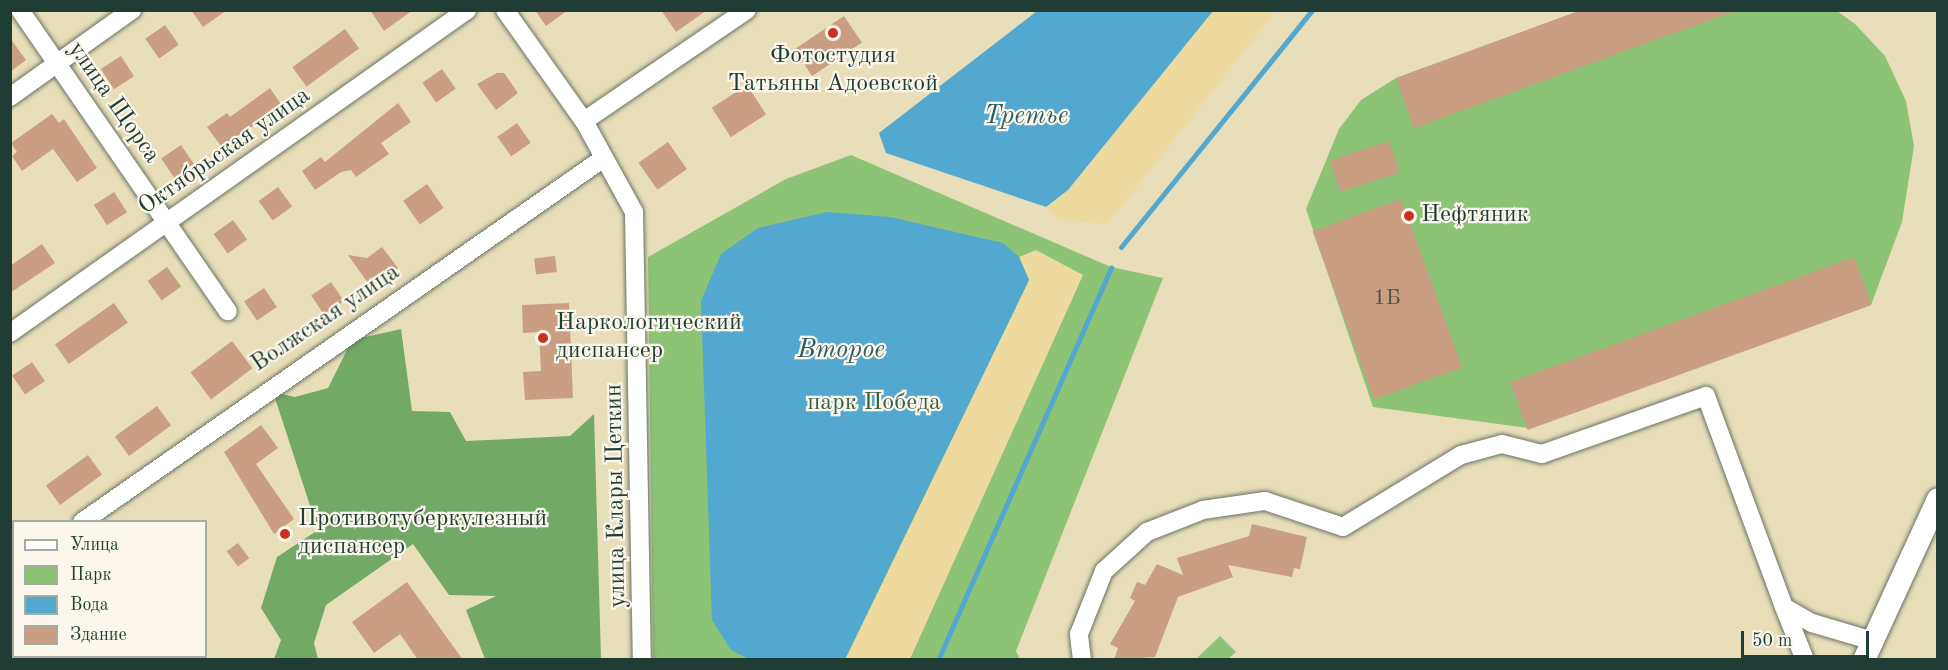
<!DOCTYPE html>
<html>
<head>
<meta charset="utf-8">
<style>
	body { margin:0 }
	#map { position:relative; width:1948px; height:670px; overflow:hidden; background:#e9deba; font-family:"Old Standard TT",serif }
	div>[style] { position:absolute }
	.green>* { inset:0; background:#8dc375 }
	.forest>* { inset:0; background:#72a966 }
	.sand>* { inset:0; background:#eeda9e }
	.water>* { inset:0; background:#52a8cf }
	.stream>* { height:5px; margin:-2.5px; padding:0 2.5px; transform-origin:2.5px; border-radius:2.5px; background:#52a8cf }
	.building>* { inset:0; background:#ca9e83; transform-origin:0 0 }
	.roads { filter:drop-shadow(0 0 2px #667563) drop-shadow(0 0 2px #667563) }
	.minor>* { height:18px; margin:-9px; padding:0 9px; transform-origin:9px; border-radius:9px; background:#fff }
	.major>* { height:22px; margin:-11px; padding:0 11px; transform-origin:11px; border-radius:11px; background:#fff }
	.dots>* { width:16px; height:16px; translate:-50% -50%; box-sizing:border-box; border:3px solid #fbf7ec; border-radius:50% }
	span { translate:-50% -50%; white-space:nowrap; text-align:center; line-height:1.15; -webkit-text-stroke:4.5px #fbf7ec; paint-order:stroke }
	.number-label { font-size:21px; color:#4a5548 }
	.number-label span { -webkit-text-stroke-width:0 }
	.poi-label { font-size:24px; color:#1f3d34 }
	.left { translate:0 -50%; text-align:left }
	.street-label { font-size:24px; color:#1f3d34 }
	.park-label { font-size:24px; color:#3a5e44 }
	.water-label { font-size:26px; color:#2e5d62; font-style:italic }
	.frame { position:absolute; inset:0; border:12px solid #1f3d34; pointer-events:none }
	.legend { position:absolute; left:12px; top:520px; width:195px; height:138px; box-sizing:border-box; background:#fbf7ec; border:2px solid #a3ada2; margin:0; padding:8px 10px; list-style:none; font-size:18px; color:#1f3d34 }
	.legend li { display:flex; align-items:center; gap:12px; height:30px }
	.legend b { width:30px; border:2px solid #a3ada2 }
	.scale { position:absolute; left:1741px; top:631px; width:128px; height:27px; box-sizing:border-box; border:3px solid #1f3d34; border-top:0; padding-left:8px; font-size:18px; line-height:21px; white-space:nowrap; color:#1f3d34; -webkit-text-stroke:4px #fbf7ec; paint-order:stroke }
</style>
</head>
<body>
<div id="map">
	<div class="green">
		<div style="clip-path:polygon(1581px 11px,1837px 11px,1855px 24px,1885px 56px,1906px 101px,1914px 146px,1902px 222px,1871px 305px,1527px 428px,1373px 407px,1306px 209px,1339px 129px,1361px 100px,1396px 78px)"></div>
		<div style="clip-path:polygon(851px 155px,1111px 267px,1163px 278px,1016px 651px,1020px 659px,653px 659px,648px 257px,786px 179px)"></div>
		<div style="clip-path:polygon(1220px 636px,1236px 652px,1228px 659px,1196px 659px)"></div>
	</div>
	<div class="forest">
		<div style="clip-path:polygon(401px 329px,412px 411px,450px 412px,466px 441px,570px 436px,594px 414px,601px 659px,485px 659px,466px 610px,496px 596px,449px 595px,413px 544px,326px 605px,314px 643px,318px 659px,274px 659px,281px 640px,261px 608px,277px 557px,318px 530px,273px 392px,295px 397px,328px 388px,352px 340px)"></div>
		<div style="clip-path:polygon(13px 631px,14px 656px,155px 659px,11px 659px)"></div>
	</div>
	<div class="sand">
		<div style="clip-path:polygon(1213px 11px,1276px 11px,1107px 224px,1060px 220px,1046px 207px,1068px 190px)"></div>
		<div style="clip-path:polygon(1036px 250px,1083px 275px,910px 659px,845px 660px,1029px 280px,1019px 257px)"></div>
	</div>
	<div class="water">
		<div style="clip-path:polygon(1037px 11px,1213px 11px,1068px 190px,1046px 207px,886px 153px,879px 133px)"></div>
		<div style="clip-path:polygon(827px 212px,890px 217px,1003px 243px,1019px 257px,1029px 280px,845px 659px,749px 659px,731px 650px,712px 620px,701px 301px,721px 254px,758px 228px)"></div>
	</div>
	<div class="stream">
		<div style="left:1121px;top:247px;width:304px;rotate:-51.1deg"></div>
		<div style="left:938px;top:660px;width:429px;rotate:-66.2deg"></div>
	</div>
	<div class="building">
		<div style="clip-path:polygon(191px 10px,227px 10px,203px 27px)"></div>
		<div style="clip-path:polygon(370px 10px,413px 10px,384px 31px)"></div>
		<div style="clip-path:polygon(535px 10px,568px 10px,546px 26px)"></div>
		<div style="clip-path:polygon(661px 10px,707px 10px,676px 32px)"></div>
		<div style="clip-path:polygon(1581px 10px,1732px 12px,1414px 128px,1396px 78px)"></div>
		<div style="left:844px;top:16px;width:32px;height:60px;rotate:56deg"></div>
		<div style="left:165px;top:25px;width:24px;height:24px;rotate:55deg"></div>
		<div style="left:345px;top:29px;width:24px;height:65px;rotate:54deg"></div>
		<div style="clip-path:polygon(10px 38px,26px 60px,10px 72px)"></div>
		<div style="left:121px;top:56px;width:24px;height:24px;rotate:57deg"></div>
		<div style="left:442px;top:69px;width:24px;height:24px;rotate:55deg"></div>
		<div style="clip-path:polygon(497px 73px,504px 73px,518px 93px,496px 110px,477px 84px)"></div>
		<div style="left:747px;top:85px;width:35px;height:42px;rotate:57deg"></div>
		<div style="clip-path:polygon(270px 88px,283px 107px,221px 146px,207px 127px,227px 113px,230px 117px)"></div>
		<div style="clip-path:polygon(398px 103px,411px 122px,381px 143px,389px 154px,356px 177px,351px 170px,341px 172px,315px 190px,302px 171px,321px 157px,325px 162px)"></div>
		<div style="clip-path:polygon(52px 114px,59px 123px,64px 119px,97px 168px,77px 182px,53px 149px,22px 171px,12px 156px,17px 152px,11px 143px)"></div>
		<div style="left:517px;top:123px;width:24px;height:24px;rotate:55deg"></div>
		<div style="left:1389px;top:141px;width:33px;height:62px;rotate:72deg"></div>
		<div style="left:668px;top:142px;width:33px;height:36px;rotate:55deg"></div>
		<div style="left:181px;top:145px;width:23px;height:24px;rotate:56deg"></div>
		<div style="left:427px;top:184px;width:29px;height:29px;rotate:55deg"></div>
		<div style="left:278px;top:187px;width:24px;height:24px;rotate:54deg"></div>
		<div style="left:114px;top:192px;width:24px;height:24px;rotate:57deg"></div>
		<div style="left:1401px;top:199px;width:179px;height:94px;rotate:70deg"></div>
		<div style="left:233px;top:220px;width:24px;height:24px;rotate:54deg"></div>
		<div style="clip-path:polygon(42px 244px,55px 263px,10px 293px,10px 266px)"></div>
		<div style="clip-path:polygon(382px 247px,398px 268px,371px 287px,348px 255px,367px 258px)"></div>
		<div style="left:555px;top:256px;width:16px;height:21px;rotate:83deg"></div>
		<div style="left:1854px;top:257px;width:51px;height:366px;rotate:70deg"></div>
		<div style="left:167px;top:267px;width:24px;height:24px;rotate:54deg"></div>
		<div style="left:331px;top:282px;width:23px;height:24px;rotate:56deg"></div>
		<div style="left:264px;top:288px;width:23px;height:24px;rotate:56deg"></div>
		<div style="left:114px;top:303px;width:24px;height:72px;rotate:55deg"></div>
		<div style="clip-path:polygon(569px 303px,573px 398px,525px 400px,523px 372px,541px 371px,539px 332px,523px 333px,522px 305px)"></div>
		<div style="left:232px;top:341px;width:34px;height:52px;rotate:53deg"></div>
		<div style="left:32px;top:362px;width:23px;height:24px;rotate:56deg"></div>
		<div style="left:157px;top:406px;width:24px;height:52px;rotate:54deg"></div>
		<div style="clip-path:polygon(261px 425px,278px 448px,256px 464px,294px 519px,274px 534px,224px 452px)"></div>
		<div style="left:88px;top:455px;width:24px;height:52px;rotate:54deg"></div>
		<div style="clip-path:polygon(1252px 524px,1307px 537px,1300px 569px,1294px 568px,1292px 577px,1228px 565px,1233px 577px,1178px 597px,1155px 657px,1114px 660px,1118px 648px,1110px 644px,1135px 601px,1130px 598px,1137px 582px,1145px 585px,1157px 564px,1183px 575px,1177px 558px,1249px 536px)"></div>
		<div style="left:238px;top:543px;width:19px;height:14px;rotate:54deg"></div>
		<div style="clip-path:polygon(407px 582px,463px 660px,418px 660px,400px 634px,374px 653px,352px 622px)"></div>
	</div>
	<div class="roads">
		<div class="minor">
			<div style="left:20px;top:10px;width:366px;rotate:55.4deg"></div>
			<div style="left:505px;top:10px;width:136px;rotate:54.6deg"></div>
			<div style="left:584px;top:121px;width:104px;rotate:61.2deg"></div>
			<div style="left:634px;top:212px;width:448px;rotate:89deg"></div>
			<div style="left:10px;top:97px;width:150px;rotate:-35.5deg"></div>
			<div style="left:584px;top:121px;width:197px;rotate:-34.3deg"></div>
			<div style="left:10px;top:333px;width:560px;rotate:-35.25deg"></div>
			<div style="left:82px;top:522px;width:633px;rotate:-34.9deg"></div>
			<div style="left:10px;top:573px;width:4px;rotate:-27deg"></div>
			<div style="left:1784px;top:607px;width:57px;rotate:68.4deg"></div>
			<div style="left:1082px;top:660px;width:26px;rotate:-97deg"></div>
			<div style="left:1079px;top:634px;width:68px;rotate:-68.4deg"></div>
			<div style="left:1104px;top:571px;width:58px;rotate:-42.2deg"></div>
			<div style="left:1147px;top:532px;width:60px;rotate:-21.4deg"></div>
			<div style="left:1203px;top:510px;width:63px;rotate:-8.3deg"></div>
			<div style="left:1265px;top:501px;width:82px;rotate:18.4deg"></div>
			<div style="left:1343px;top:527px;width:138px;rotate:-31.4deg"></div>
			<div style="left:1461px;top:455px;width:42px;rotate:-15deg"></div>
			<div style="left:1502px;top:444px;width:41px;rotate:14deg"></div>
			<div style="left:1542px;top:454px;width:174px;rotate:-19.5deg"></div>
			<div style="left:1706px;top:396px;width:225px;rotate:69.7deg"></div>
			<div style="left:1784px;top:607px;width:32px;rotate:30deg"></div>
			<div style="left:1812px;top:623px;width:64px;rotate:16.4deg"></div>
		</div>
		<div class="major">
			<div style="left:1864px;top:660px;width:177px;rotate:-65.3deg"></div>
		</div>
	</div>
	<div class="dots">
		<div style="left:833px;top:33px;background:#c8321e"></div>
		<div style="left:1409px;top:216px;background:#c8321e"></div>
		<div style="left:543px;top:338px;background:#c8321e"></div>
		<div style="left:285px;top:534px;background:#c8321e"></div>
	</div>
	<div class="number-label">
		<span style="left:1387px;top:299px">1Б</span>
	</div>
	<div class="poi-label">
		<span style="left:833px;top:71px">Фотостудия<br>Татьяны Адоевской</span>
		<span class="left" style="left:1421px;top:216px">Нефтяник</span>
		<span class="left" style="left:556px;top:338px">Наркологический<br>диспансер</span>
		<span class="left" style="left:298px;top:534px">Противотуберкулезный<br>диспансер</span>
	</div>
	<div class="street-label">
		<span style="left:113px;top:103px;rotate:55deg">улица Щорса</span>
		<span style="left:225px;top:152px;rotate:-35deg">Октябрьская улица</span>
		<span style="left:326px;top:319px;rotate:-34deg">Волжская улица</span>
		<span style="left:617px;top:496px;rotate:-91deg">улица Клары Цеткин</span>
	</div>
	<div class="park-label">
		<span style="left:874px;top:404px">парк Победa</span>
	</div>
	<div class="water-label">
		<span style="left:1026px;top:117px">Третье</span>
		<span style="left:841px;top:351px">Второе</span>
	</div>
	<div class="frame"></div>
	<ul class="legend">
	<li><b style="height:8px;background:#fff"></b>Улица</li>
	<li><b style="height:16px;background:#8dc375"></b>Парк</li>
	<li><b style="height:16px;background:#52a8cf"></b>Вода</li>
	<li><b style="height:16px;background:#ca9e83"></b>Здание</li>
	</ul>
	<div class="scale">50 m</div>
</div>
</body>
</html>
